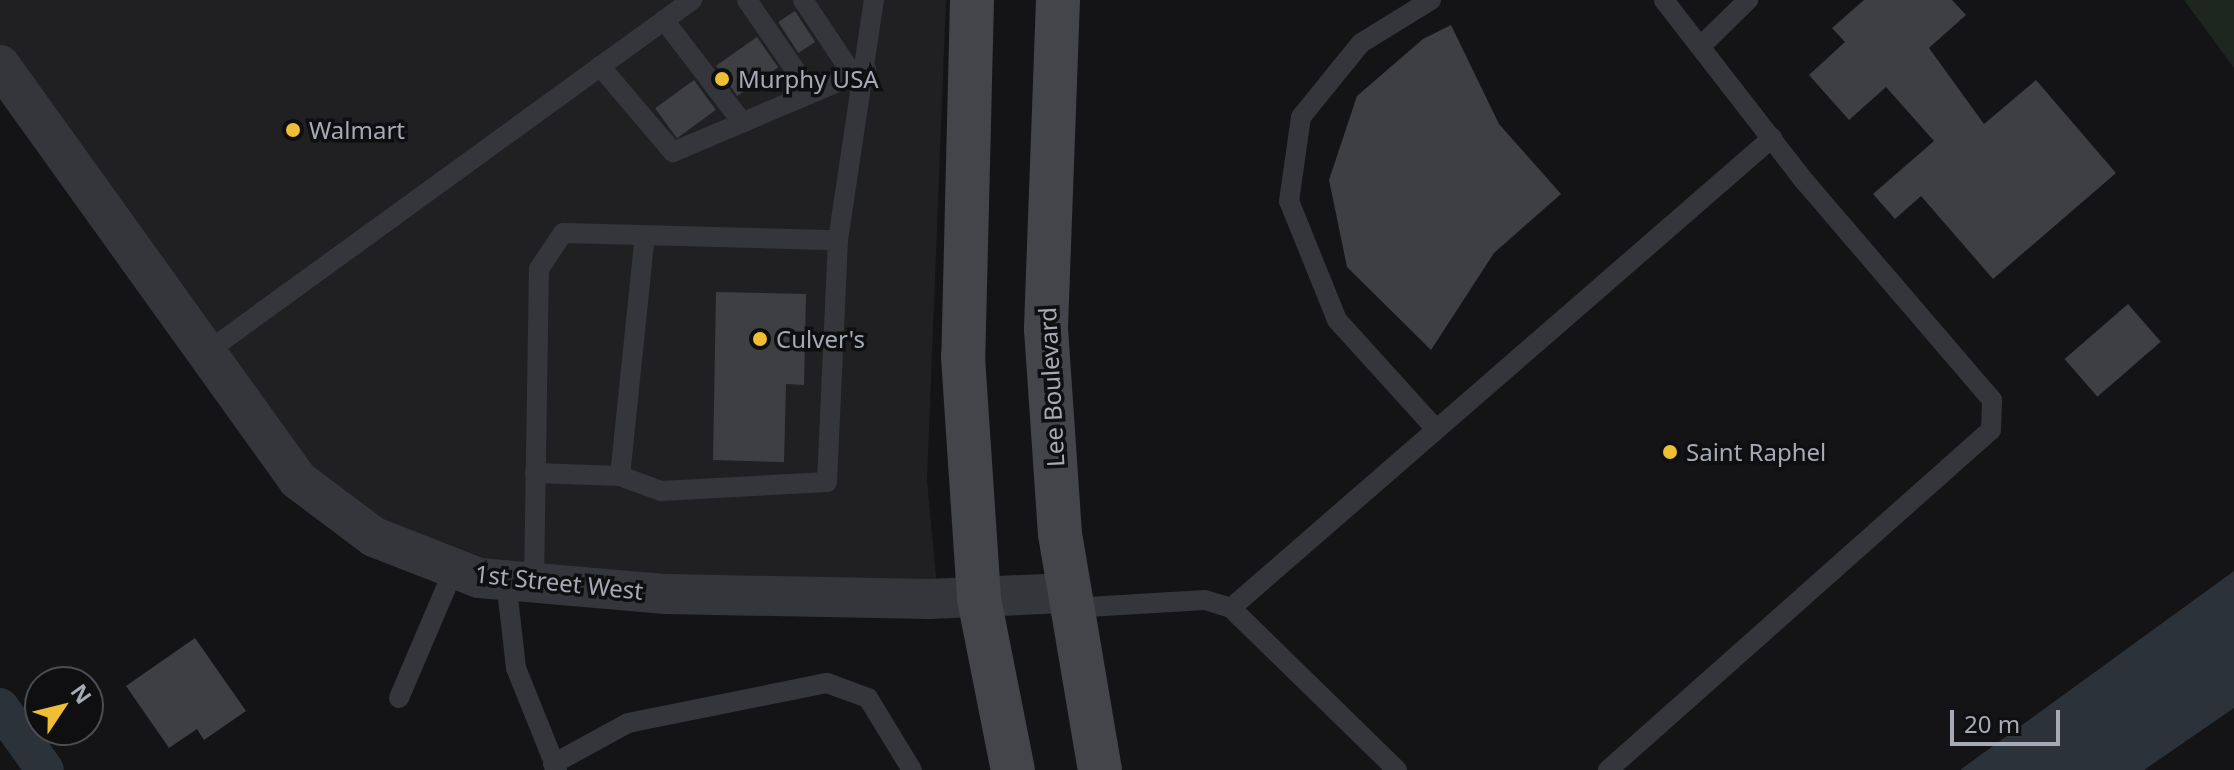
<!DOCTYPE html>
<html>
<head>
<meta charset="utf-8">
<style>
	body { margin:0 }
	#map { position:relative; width:2234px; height:770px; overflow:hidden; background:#141416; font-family:"Noto Sans",sans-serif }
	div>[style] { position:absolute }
	.built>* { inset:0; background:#202023 }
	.green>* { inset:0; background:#1e2620 }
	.water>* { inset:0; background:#2b3239 }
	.canal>* { height:38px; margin:-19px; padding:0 19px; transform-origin:19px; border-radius:19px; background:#2b3239 }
	.building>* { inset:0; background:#3e3f43; transform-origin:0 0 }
	.lane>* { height:20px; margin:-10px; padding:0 10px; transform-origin:10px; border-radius:10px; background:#35363b }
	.street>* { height:40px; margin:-20px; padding:0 20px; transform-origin:20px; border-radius:20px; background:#35363b }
	.secondary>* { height:44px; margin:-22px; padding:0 22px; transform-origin:22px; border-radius:22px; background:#43454b }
	.dots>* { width:22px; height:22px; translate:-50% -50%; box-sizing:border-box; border:4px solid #0f0f11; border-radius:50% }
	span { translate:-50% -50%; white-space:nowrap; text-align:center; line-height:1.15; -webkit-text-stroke:7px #0f0f11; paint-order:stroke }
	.poi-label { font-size:24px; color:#a6aab6 }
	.left { translate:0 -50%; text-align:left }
	.street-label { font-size:24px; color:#a6aab6 }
	.north { position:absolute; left:24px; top:666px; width:80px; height:80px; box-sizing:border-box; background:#0f0f11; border:2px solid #4b4d53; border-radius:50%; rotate:55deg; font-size:22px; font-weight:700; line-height:32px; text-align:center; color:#a6aab6 }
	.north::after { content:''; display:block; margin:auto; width:28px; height:36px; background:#eebe34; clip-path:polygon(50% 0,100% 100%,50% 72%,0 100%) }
	.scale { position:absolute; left:1950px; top:710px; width:110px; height:36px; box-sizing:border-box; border:4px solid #a6aab6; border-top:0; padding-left:10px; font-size:24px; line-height:28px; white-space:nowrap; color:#a6aab6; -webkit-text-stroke:6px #0f0f11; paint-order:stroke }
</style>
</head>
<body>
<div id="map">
	<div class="built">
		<div style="clip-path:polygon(0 0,946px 0,927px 480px,939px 608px,447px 558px,322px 503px,0 68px)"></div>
	</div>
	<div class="green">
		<div style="clip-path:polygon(2184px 0,2234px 0,2234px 68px)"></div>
	</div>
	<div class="water">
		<div style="clip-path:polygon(2234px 571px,2234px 708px,2144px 770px,1960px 770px)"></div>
	</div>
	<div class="canal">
		<div style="left:0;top:707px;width:77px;rotate:54.5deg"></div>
	</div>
	<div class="building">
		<div style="clip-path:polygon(1864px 0,1952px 0,1966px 15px,1929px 48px,1984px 124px,2036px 80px,2116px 173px,1993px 279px,1921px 196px,1895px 219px,1873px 194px,1934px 141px,1886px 87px,1849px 120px,1809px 75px,1845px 42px,1832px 28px)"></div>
		<div style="left:795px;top:11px;width:37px;height:20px;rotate:57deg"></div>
		<div style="clip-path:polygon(1451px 25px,1499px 124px,1561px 194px,1494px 253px,1431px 350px,1347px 267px,1329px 180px,1357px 96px,1423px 39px)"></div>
		<div style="left:757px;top:37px;width:37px;height:50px;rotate:55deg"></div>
		<div style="left:694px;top:80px;width:37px;height:48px;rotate:54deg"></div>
		<div style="clip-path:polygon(716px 292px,806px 294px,804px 385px,786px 384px,784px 462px,713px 460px)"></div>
		<div style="left:2128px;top:304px;width:50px;height:84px;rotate:49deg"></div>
		<div style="clip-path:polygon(195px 638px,246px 711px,204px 740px,197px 729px,169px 748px,126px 686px)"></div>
	</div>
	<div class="lane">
		<div style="left:747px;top:0;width:113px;rotate:55.5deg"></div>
		<div style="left:803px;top:0;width:90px;rotate:56.3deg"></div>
		<div style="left:1431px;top:0;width:82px;rotate:148.4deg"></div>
		<div style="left:1361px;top:43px;width:95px;rotate:129deg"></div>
		<div style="left:1301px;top:117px;width:85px;rotate:98.1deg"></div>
		<div style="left:1289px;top:201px;width:128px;rotate:68deg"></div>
		<div style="left:1337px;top:320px;width:147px;rotate:47.8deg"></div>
		<div style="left:664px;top:20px;width:128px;rotate:52.6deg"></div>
		<div style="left:1704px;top:43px;width:62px;rotate:-44.3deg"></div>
		<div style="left:600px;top:66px;width:113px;rotate:49.7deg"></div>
		<div style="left:673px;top:152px;width:210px;rotate:-23deg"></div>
		<div style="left:204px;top:354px;width:603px;rotate:-35.96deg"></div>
		<div style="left:535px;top:473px;width:85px;rotate:2deg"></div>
		<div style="left:620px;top:476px;width:242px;rotate:-84.1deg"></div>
		<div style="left:620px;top:476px;width:44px;rotate:20.1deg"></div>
		<div style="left:661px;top:491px;width:166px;rotate:-3.1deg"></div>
		<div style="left:827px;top:482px;width:242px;rotate:-87.4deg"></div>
		<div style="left:838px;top:240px;width:243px;rotate:-81.5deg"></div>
		<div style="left:506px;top:580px;width:89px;rotate:83.5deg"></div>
		<div style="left:516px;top:668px;width:110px;rotate:68.1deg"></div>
		<div style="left:534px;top:583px;width:314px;rotate:-89.1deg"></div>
		<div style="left:539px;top:269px;width:43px;rotate:-56.3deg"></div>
		<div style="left:563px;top:233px;width:275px;rotate:1.5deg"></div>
		<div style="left:1071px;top:608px;width:134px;rotate:-3.4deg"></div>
		<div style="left:1205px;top:600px;width:27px;rotate:17deg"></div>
		<div style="left:1231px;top:608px;width:232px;rotate:44.3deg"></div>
		<div style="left:1231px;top:608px;width:717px;rotate:-40.98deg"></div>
		<div style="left:399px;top:698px;width:140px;rotate:-66.9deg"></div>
		<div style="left:553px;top:764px;width:85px;rotate:-28.7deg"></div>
		<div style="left:628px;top:723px;width:203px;rotate:-11.4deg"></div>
		<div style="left:827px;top:683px;width:44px;rotate:20.1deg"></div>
		<div style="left:868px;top:698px;width:84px;rotate:58.6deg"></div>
		<div style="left:1608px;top:770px;width:512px;rotate:-41.6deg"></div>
		<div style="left:1991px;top:430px;width:30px;rotate:-88deg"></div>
		<div style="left:1992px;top:400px;width:287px;rotate:-130.6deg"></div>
		<div style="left:1805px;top:182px;width:230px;rotate:-127.8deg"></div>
	</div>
	<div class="street">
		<div style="left:0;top:65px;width:511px;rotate:54.32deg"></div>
		<div style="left:298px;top:480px;width:95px;rotate:36.9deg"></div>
		<div style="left:374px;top:537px;width:113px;rotate:21.3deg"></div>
		<div style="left:479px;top:578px;width:188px;rotate:4.9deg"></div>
		<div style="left:666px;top:594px;width:263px;rotate:1.1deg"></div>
		<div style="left:929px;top:599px;width:140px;rotate:-2.5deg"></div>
	</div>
	<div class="secondary">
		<div style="left:972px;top:0;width:357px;rotate:91.4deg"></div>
		<div style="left:963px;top:357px;width:243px;rotate:86.2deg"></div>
		<div style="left:979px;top:599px;width:174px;rotate:78.8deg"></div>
		<div style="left:1058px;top:0;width:329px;rotate:92.1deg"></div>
		<div style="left:1046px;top:329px;width:205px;rotate:86.1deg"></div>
		<div style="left:1060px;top:534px;width:239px;rotate:80.4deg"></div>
	</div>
	<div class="dots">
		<div style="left:722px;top:79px;background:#eebe34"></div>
		<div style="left:293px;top:130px;background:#eebe34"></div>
		<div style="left:760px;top:339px;background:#eebe34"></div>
		<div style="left:1670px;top:452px;background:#eebe34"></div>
	</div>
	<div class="poi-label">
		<span class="left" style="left:738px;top:79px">Murphy USA</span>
		<span class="left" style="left:309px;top:130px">Walmart</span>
		<span class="left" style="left:776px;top:339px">Culver's</span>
		<span class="left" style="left:1686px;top:452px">Saint Raphel</span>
	</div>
	<div class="street-label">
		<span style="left:1051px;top:387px;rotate:-93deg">Lee Boulevard</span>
		<span style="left:559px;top:582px;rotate:6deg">1st Street West</span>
	</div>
	<div class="north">N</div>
	<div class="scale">20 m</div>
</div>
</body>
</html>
